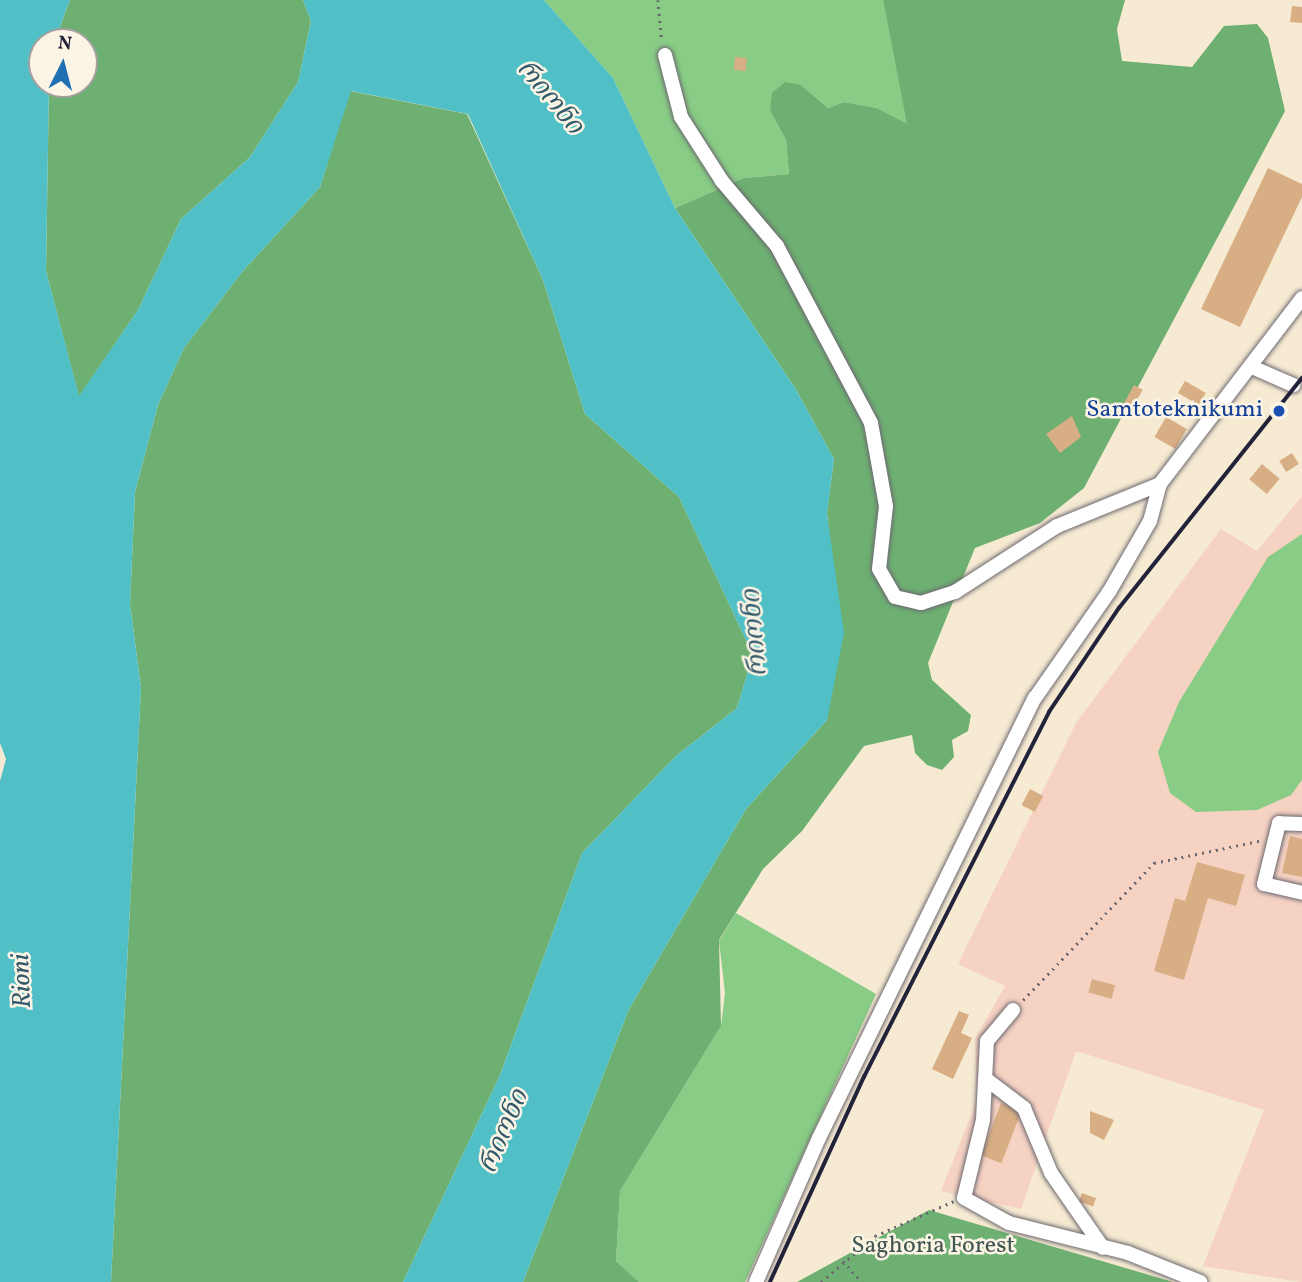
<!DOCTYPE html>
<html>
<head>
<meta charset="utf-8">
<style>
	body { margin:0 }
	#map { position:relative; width:1302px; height:1282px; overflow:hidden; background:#f6ead2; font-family:Vollkorn,"Noto Serif Georgian",serif }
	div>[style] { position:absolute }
	.built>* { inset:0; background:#f6d2c3 }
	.green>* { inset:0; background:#88cc85 }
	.forest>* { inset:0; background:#6eb072 }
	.water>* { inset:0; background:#51c0c6 }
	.building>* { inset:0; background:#d8ae84; transform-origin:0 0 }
	.path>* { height:2.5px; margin-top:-1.25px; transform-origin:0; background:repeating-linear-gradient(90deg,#6c6870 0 2px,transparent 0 7px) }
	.roads { filter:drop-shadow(0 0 2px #6c6870) drop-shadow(0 0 2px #6c6870) }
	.minor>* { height:14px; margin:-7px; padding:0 7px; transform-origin:7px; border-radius:7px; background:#fff }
	.rail>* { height:3.5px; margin:-1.75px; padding:0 1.75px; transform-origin:1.75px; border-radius:1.75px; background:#22223b }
	.dots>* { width:19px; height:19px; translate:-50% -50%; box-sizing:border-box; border:4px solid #fcf5e5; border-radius:50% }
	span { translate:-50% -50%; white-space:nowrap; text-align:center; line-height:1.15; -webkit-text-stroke:5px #fcf5e5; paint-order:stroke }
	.transit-label { font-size:24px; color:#164399 }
	.right { translate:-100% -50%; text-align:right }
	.park-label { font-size:24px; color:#415551 }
	.water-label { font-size:26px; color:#32596c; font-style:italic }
	.north { position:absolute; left:28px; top:28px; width:70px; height:70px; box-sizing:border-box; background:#fcf5e5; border:2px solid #a5a1a1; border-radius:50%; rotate:6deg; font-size:19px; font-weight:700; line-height:28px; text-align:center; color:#22223b }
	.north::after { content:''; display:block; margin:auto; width:24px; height:32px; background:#1f6fb2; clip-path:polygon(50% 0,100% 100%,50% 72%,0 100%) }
</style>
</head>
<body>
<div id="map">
	<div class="built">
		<div style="clip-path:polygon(1302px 496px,1302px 1282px,1300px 1282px,1203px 1266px,1264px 1110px,1076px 1051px,1021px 1209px,941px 1191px,977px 1100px,975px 1039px,1005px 986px,958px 964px,1076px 723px,1221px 529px,1257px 551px)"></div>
	</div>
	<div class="green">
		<div style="clip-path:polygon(544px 0,883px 0,908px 125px,877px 108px,844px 102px,828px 108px,801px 85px,770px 109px,786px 140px,789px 174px,744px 178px,675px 208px,613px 78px)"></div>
		<div style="clip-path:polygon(1302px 534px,1302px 780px,1291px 795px,1257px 810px,1196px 812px,1170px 793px,1158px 752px,1179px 702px,1268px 557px)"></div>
		<div style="clip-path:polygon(736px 913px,876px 994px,745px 1282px,639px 1282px,616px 1261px,620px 1191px,721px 1026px,725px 993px,719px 941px)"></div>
	</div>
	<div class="forest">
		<div style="clip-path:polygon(70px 0,303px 0,311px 21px,298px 82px,250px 157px,181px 219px,138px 310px,79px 397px,46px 271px,49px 84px,84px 84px,84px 42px,54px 42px)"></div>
		<div style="clip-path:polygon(883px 0,1125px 0,1117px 29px,1122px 61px,1192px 67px,1224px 26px,1257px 24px,1268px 38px,1285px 111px,1084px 488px,1040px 523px,975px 548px,928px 663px,932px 680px,971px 715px,968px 731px,952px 740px,954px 757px,942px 770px,927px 765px,915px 753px,912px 735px,864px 746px,802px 831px,763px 869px,719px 940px,721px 1026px,620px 1191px,616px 1261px,639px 1282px,523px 1282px,629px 1009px,746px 809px,827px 720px,833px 567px,827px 513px,834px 459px,795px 388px,675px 208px,744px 178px,789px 174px,786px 140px,770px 110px,772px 93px,785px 82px,801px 85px,828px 108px,844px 102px,877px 108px,907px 124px)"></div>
		<div style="clip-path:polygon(350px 91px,467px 114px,543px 280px,585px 414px,679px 497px,753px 655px,737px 708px,676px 756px,582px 853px,500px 1075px,403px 1282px,111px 1282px,141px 688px,130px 604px,135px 492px,158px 405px,184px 348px,242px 272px,320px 187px)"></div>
		<div style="clip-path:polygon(929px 1210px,1173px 1282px,797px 1282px)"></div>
	</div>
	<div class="water">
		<div style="clip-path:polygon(0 0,70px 0,54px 42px,42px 42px,42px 84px,49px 84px,46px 271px,79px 396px,138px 310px,181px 219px,250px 157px,298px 82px,311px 21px,303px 0,544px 0,613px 78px,675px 208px,795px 388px,834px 459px,827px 514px,844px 633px,827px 720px,746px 809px,629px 1009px,523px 1282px,403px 1282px,500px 1075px,582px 853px,676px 756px,737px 708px,753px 655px,679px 497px,585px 414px,543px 280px,468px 114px,351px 91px,320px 187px,242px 272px,184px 348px,158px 405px,135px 492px,130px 604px,141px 688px,111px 1282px,0 1282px,0 781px,6px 759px,0 743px)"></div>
	</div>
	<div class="building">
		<div style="clip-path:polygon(1292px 6px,1302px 7px,1302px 23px,1290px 22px)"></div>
		<div style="left:735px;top:57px;width:12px;height:13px;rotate:5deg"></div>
		<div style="clip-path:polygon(1268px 168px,1302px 184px,1302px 197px,1240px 327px,1201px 309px)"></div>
		<div style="left:1185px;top:381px;width:24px;height:14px;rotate:30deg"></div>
		<div style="left:1134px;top:385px;width:10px;height:30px;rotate:29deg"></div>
		<div style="clip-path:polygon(1072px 416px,1081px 437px,1060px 453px,1046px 434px)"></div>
		<div style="left:1166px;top:417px;width:24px;height:23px;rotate:30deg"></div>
		<div style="left:1292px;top:453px;width:13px;height:15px;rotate:58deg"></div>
		<div style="left:1262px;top:464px;width:23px;height:20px;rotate:40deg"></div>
		<div style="left:1030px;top:789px;width:15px;height:18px;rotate:28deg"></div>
		<div style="clip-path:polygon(1290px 836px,1302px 839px,1302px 877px,1282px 873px)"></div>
		<div style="clip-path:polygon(1197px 862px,1245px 875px,1236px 906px,1208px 898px,1184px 980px,1154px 971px,1175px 898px,1185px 901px)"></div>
		<div style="left:1092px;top:979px;width:24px;height:14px;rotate:15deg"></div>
		<div style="clip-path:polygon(959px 1011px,969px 1015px,961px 1033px,972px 1038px,953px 1079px,932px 1069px)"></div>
		<div style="left:1001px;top:1103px;width:22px;height:56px;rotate:21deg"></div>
		<div style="clip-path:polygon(1090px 1111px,1114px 1120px,1104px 1140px,1090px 1133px)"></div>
		<div style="left:1082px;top:1193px;width:15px;height:9px;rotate:20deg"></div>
	</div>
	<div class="path">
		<div style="left:658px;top:0;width:42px;rotate:84.6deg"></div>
		<div style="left:1023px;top:1000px;width:190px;rotate:-46.3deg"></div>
		<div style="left:1154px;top:863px;width:111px;rotate:-11.9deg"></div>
		<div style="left:843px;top:1261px;width:28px;rotate:48deg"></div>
		<div style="left:821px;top:1282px;width:71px;rotate:-40.4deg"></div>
		<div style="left:875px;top:1236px;width:86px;rotate:-23.9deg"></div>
	</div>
	<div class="roads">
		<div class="minor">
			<div style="left:665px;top:55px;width:64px;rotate:75.5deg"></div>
			<div style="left:681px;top:117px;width:76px;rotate:57.4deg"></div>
			<div style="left:722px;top:181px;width:85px;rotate:49.8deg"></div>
			<div style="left:777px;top:246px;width:200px;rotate:62deg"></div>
			<div style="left:871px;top:423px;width:84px;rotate:79.8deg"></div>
			<div style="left:886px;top:506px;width:63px;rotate:96.3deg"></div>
			<div style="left:879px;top:569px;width:32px;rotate:60deg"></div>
			<div style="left:895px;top:597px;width:27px;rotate:13deg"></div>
			<div style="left:921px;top:603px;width:36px;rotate:-18deg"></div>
			<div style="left:955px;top:592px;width:121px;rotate:-32.9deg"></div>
			<div style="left:1057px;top:526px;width:111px;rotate:-22.2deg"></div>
			<div style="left:1254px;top:368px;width:43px;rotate:23.6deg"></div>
			<div style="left:1302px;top:824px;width:23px;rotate:-178deg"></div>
			<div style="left:1279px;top:823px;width:63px;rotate:103.8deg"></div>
			<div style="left:1264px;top:884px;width:39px;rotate:13deg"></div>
			<div style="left:1013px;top:1010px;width:40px;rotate:130deg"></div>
			<div style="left:987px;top:1041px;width:79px;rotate:92.9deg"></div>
			<div style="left:983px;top:1120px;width:80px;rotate:103.7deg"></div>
			<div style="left:964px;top:1198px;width:51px;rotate:29.1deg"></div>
			<div style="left:1009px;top:1223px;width:123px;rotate:14.1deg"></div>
			<div style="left:1128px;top:1253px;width:78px;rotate:21.9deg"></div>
			<div style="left:986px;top:1079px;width:48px;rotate:37.3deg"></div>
			<div style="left:1024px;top:1108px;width:70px;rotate:67.4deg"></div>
			<div style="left:1051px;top:1173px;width:91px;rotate:55.3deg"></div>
			<div style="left:756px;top:1282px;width:157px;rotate:-66.4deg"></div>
			<div style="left:819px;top:1138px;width:490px;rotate:-63.9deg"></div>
			<div style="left:1035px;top:698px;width:129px;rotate:-55.1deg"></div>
			<div style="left:1109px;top:592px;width:82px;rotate:-60deg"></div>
			<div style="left:1150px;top:521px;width:38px;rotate:-75deg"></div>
			<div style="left:1160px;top:484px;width:234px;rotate:-52.6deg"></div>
		</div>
	</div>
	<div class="rail">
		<div style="left:770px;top:1282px;width:226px;rotate:-65.4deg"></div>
		<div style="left:864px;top:1077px;width:409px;rotate:-63.1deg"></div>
		<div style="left:1049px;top:712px;width:125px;rotate:-56.1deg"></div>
		<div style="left:1119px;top:608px;width:294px;rotate:-51.5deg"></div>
	</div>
	<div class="dots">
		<div style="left:1279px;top:411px;background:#1a4fb4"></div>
	</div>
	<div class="transit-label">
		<span class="right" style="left:1263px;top:411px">Samtoteknikumi</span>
	</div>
	<div class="park-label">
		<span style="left:933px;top:1247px">Saghoria Forest</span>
	</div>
	<div class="water-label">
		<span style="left:549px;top:98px;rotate:50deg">რიონი</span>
		<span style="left:756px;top:633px;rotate:-95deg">რიონი</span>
		<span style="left:23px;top:981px;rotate:-92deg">Rioni</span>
		<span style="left:505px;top:1132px;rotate:-67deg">რიონი</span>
	</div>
	<div class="north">N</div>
</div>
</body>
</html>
